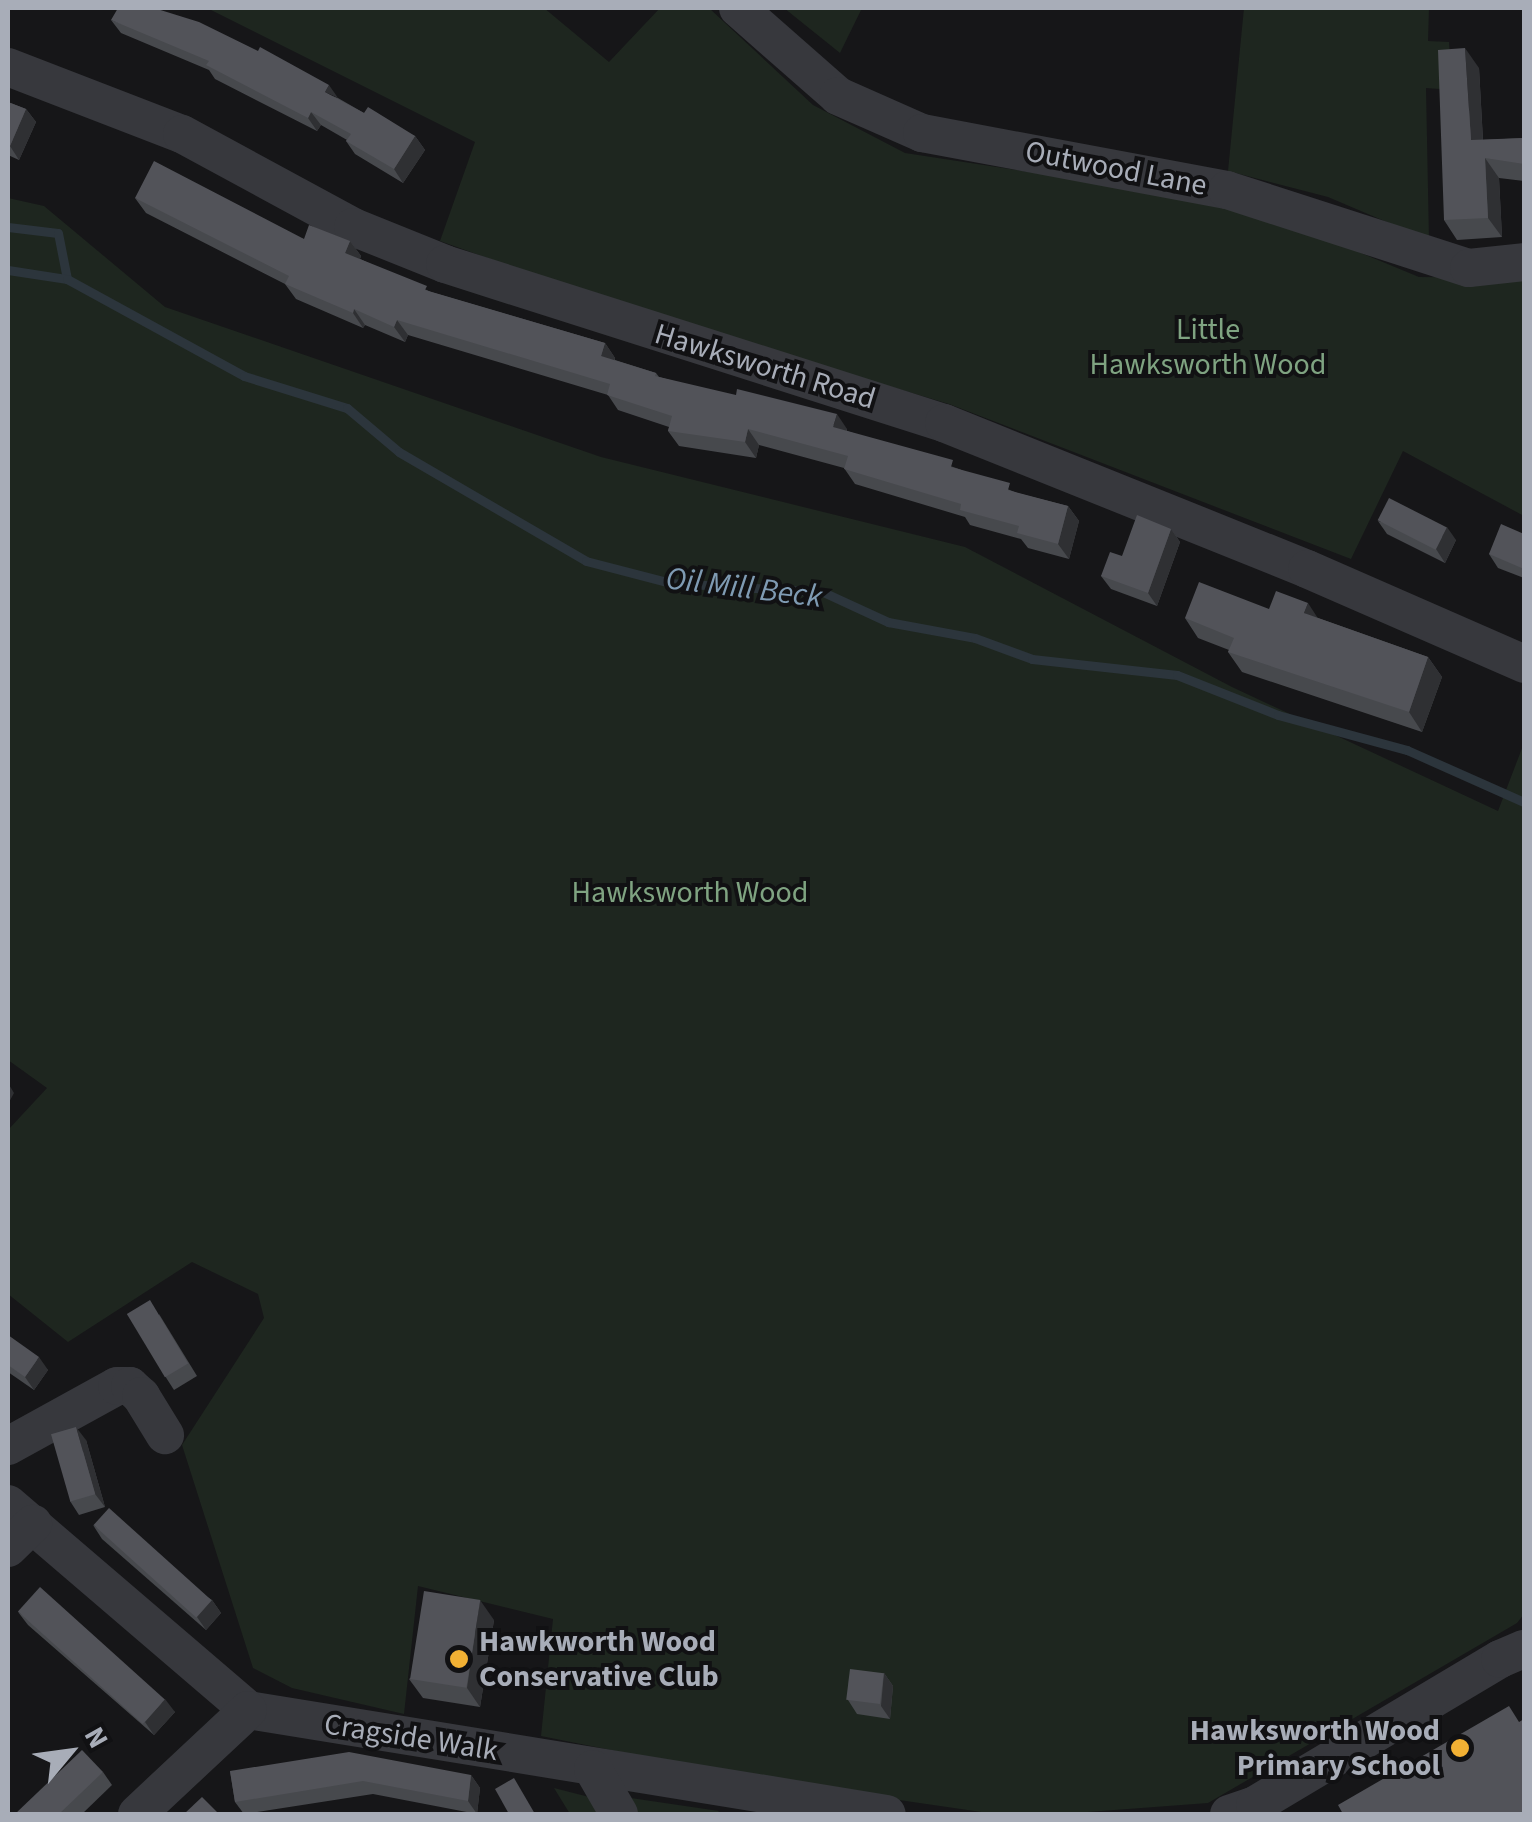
<!DOCTYPE html>
<html>
<head>
<meta charset="utf-8">
<style>
	body { margin:0 }
	#map { position:relative; width:1532px; height:1822px; overflow:hidden; background:#161618; font-family:"Source Sans 3",sans-serif }
	div>[style] { position:absolute }
	.green>* { inset:0; background:#1e261f }
	.stream>* { height:9px; margin:-4.5px; padding:0 4.5px; transform-origin:4.5px; border-radius:4.5px; background:#2c353c }
	.minor>* { height:38px; margin:-19px; padding:0 19px; transform-origin:19px; border-radius:19px; background:#37383d }
	.wall>* { inset:0; background:#47494d }
	.shaded-wall>* { inset:0; background:#2f3033 }
	.building>* { inset:0; background:#525359; transform-origin:0 0 }
	.dots>* { width:28px; height:28px; translate:-50% -50%; box-sizing:border-box; border:5px solid #111113; border-radius:50% }
	span { translate:-50% -50%; white-space:nowrap; text-align:center; line-height:1.15; -webkit-text-stroke:8px #111113; paint-order:stroke }
	.street-label { font-size:30px; color:#a8adb8 }
	.park-label { font-size:30px; color:#7fa381 }
	.poi-label { font-size:30px; color:#a8adb8; font-weight:700 }
	.left { translate:0 -50%; text-align:left }
	.right { translate:-100% -50%; text-align:right }
	.water-label { font-size:32px; color:#7f9bb3; font-style:italic }
	.frame { position:absolute; inset:0; border:10px solid #a8adb8; pointer-events:none }
	.north { position:absolute; left:20px; top:1702px; width:100px; height:100px; -webkit-text-stroke:8px #111113; paint-order:stroke; rotate:61deg; font-size:28px; font-weight:700; line-height:40px; text-align:center; color:#a8adb8 }
	.north::after { content:''; display:block; margin:auto; width:35px; height:45px; background:#a8adb8; clip-path:polygon(50% 0,100% 100%,50% 72%,0 100%) }
</style>
</head>
<body>
<div id="map">
	<div class="green">
		<div style="clip-path:polygon(207px 8px,544px 8px,609px 62px,660px 8px,709px 8px,813px 105px,905px 153px,1245px 205px,1419px 277px,1524px 278px,1524px 516px,1403px 451px,1351px 559px,949px 404px,621px 306px,440px 241px,475px 142px)"></div>
		<div style="clip-path:polygon(784px 8px,862px 8px,840px 53px)"></div>
		<div style="clip-path:polygon(1244px 8px,1429px 8px,1428px 41px,1449px 42px,1452px 90px,1426px 88px,1429px 240px,1328px 197px,1228px 171px)"></div>
		<div style="clip-path:polygon(8px 198px,44px 206px,165px 307px,601px 457px,965px 547px,1232px 687px,1498px 811px,1524px 743px,1524px 1614px,1517px 1623px,1208px 1803px,1061px 1814px,995px 1814px,756px 1779px,541px 1736px,553px 1619px,418px 1586px,404px 1714px,292px 1688px,253px 1668px,182px 1445px,264px 1318px,258px 1294px,192px 1262px,68px 1342px,8px 1294px,8px 1130px,47px 1088px,8px 1060px)"></div>
		<div style="clip-path:polygon(554px 1788px,597px 1799px,606px 1814px,570px 1814px)"></div>
		<div style="clip-path:polygon(624px 1797px,719px 1811px,716px 1814px,635px 1814px)"></div>
	</div>
	<div class="stream">
		<div style="left:8px;top:227px;width:50px;rotate:6.8deg"></div>
		<div style="left:58px;top:233px;width:47px;rotate:78.9deg"></div>
		<div style="left:8px;top:270px;width:60px;rotate:8.7deg"></div>
		<div style="left:67px;top:279px;width:202px;rotate:28.7deg"></div>
		<div style="left:244px;top:376px;width:108px;rotate:17.3deg"></div>
		<div style="left:347px;top:408px;width:68px;rotate:40.2deg"></div>
		<div style="left:399px;top:452px;width:216px;rotate:30.2deg"></div>
		<div style="left:586px;top:561px;width:88px;rotate:14.5deg"></div>
		<div style="left:671px;top:583px;width:152px;rotate:3.4deg"></div>
		<div style="left:823px;top:592px;width:72px;rotate:24.8deg"></div>
		<div style="left:888px;top:622px;width:88px;rotate:10.4deg"></div>
		<div style="left:975px;top:638px;width:61px;rotate:20.2deg"></div>
		<div style="left:1032px;top:659px;width:146px;rotate:6.3deg"></div>
		<div style="left:1177px;top:675px;width:109px;rotate:21.6deg"></div>
		<div style="left:1278px;top:715px;width:134px;rotate:15.2deg"></div>
		<div style="left:1407px;top:750px;width:128px;rotate:24deg"></div>
	</div>
	<div class="minor">
		<div style="left:738px;top:8px;width:133px;rotate:41.3deg"></div>
		<div style="left:838px;top:96px;width:92px;rotate:23.8deg"></div>
		<div style="left:922px;top:133px;width:310px;rotate:10.6deg"></div>
		<div style="left:1227px;top:190px;width:254px;rotate:17.9deg"></div>
		<div style="left:1469px;top:268px;width:55px;rotate:-6.2deg"></div>
		<div style="left:8px;top:67px;width:186px;rotate:21.1deg"></div>
		<div style="left:182px;top:134px;width:195px;rotate:28.5deg"></div>
		<div style="left:353px;top:227px;width:99px;rotate:21.9deg"></div>
		<div style="left:445px;top:264px;width:524px;rotate:17.67deg"></div>
		<div style="left:944px;top:423px;width:391px;rotate:21.9deg"></div>
		<div style="left:1307px;top:569px;width:237px;rotate:23.6deg"></div>
		<div style="left:8px;top:1446px;width:124px;rotate:-28.8deg"></div>
		<div style="left:117px;top:1386px;width:13px"></div>
		<div style="left:130px;top:1386px;width:15px;rotate:42deg"></div>
		<div style="left:141px;top:1396px;width:46px;rotate:58.4deg"></div>
		<div style="left:8px;top:1504px;width:316px;rotate:40.6deg"></div>
		<div style="left:248px;top:1710px;width:647px;rotate:9.24deg"></div>
		<div style="left:8px;top:1548px;width:35px;rotate:-44deg"></div>
		<div style="left:593px;top:1769px;width:52px;rotate:60deg"></div>
		<div style="left:137px;top:1814px;width:152px;rotate:-43.1deg"></div>
		<div style="left:1229px;top:1814px;width:28px;rotate:-19deg"></div>
		<div style="left:1255px;top:1805px;width:285px;rotate:-30.8deg"></div>
		<div style="left:1500px;top:1659px;width:26px;rotate:-23deg"></div>
	</div>
	<div class="wall">
		<div style="clip-path:polygon(111px 20px,338px 98px,364px 113px,415px 136px,425px 150px,403px 183px,355px 154px,346px 141px,347px 140px,321px 125px,317px 131px,215px 79px,209px 70px,121px 33px)"></div>
		<div style="clip-path:polygon(1479px 68px,1483px 140px,1524px 138px,1524px 181px,1499px 178px,1502px 237px,1457px 240px,1444px 220px)"></div>
		<div style="clip-path:polygon(8px 102px,26px 109px,36px 122px,19px 160px,8px 155px)"></div>
		<div style="clip-path:polygon(135px 198px,304px 239px,350px 241px,361px 256px,360px 259px,431px 292px,605px 343px,615px 358px,615px 360px,656px 373px,659px 377px,847px 429px,847px 431px,959px 469px,1017px 493px,1068px 506px,1079px 521px,1069px 559px,1028px 548px,1021px 539px,970px 525px,965px 517px,855px 484px,844px 468px,759px 445px,756px 458px,679px 446px,668px 431px,669px 427px,618px 410px,608px 395px,408px 335px,405px 342px,365px 325px,363px 328px,296px 299px,285px 284px,146px 213px)"></div>
		<div style="clip-path:polygon(1378px 521px,1456px 540px,1445px 563px,1387px 534px)"></div>
		<div style="clip-path:polygon(1171px 529px,1180px 542px,1157px 606px,1111px 589px,1101px 576px,1122px 556px)"></div>
		<div style="clip-path:polygon(1524px 534px,1524px 578px,1498px 568px,1489px 554px)"></div>
		<div style="clip-path:polygon(1269px 609px,1318px 618px,1428px 657px,1442px 677px,1422px 732px,1242px 672px,1228px 652px,1229px 650px,1198px 638px,1185px 618px)"></div>
		<div style="clip-path:polygon(159px 1314px,197px 1376px,174px 1390px,165px 1376px)"></div>
		<div style="clip-path:polygon(8px 1335px,48px 1370px,34px 1390px,8px 1372px)"></div>
		<div style="clip-path:polygon(86px 1440px,105px 1507px,79px 1515px,70px 1501px)"></div>
		<div style="clip-path:polygon(93px 1525px,212px 1600px,221px 1613px,206px 1630px,102px 1539px)"></div>
		<div style="clip-path:polygon(18px 1612px,175px 1712px,154px 1735px,28px 1625px)"></div>
		<div style="clip-path:polygon(494px 1620px,480px 1707px,423px 1698px,409px 1679px)"></div>
		<div style="clip-path:polygon(884px 1673px,893px 1686px,890px 1719px,857px 1714px,848px 1700px)"></div>
		<div style="clip-path:polygon(230px 1771px,471px 1775px,480px 1788px,477px 1814px,373px 1794px,244px 1814px,235px 1802px)"></div>
		<div style="clip-path:polygon(103px 1772px,112px 1785px,82px 1814px,15px 1814px)"></div>
	</div>
	<div class="shaded-wall">
		<div style="clip-path:polygon(1465px 48px,1479px 68px,1484px 160px,1471px 140px)"></div>
		<div style="clip-path:polygon(329px 85px,338px 98px,325px 92px)"></div>
		<div style="clip-path:polygon(26px 109px,36px 122px,19px 160px,10px 146px)"></div>
		<div style="clip-path:polygon(311px 112px,321px 125px,317px 131px,308px 118px)"></div>
		<div style="clip-path:polygon(415px 136px,425px 150px,403px 183px,394px 169px)"></div>
		<div style="clip-path:polygon(1485px 158px,1499px 178px,1502px 237px,1488px 218px)"></div>
		<div style="clip-path:polygon(350px 241px,361px 256px,356px 268px,345px 253px)"></div>
		<div style="clip-path:polygon(354px 309px,365px 325px,363px 328px,353px 313px)"></div>
		<div style="clip-path:polygon(397px 320px,408px 335px,405px 342px,394px 327px)"></div>
		<div style="clip-path:polygon(605px 343px,615px 358px,612px 371px,601px 356px)"></div>
		<div style="clip-path:polygon(837px 414px,847px 429px,844px 442px,833px 427px)"></div>
		<div style="clip-path:polygon(748px 429px,759px 445px,756px 458px,745px 442px)"></div>
		<div style="clip-path:polygon(1068px 506px,1079px 521px,1069px 559px,1058px 544px)"></div>
		<div style="clip-path:polygon(1447px 527px,1456px 540px,1445px 563px,1436px 549px)"></div>
		<div style="clip-path:polygon(1171px 529px,1180px 542px,1157px 606px,1148px 593px)"></div>
		<div style="clip-path:polygon(1308px 603px,1321px 623px,1304px 613px)"></div>
		<div style="clip-path:polygon(1428px 657px,1442px 677px,1422px 732px,1409px 712px)"></div>
		<div style="clip-path:polygon(8px 1083px,14px 1093px,8px 1104px)"></div>
		<div style="clip-path:polygon(39px 1357px,48px 1370px,34px 1390px,25px 1377px)"></div>
		<div style="clip-path:polygon(76px 1427px,86px 1440px,105px 1507px,95px 1494px)"></div>
		<div style="clip-path:polygon(212px 1600px,221px 1613px,206px 1630px,197px 1617px)"></div>
		<div style="clip-path:polygon(480px 1600px,494px 1620px,480px 1707px,467px 1688px)"></div>
		<div style="clip-path:polygon(884px 1673px,893px 1686px,890px 1719px,881px 1706px)"></div>
		<div style="clip-path:polygon(165px 1699px,175px 1712px,154px 1735px,145px 1722px)"></div>
		<div style="clip-path:polygon(471px 1775px,480px 1788px,477px 1814px,468px 1801px)"></div>
	</div>
	<div class="building">
		<div style="clip-path:polygon(118px 8px,154px 8px,199px 22px,258px 51px,260px 47px,329px 85px,325px 92px,364px 113px,368px 107px,415px 136px,394px 169px,346px 141px,351px 134px,311px 112px,308px 118px,206px 65px,209px 61px,111px 20px)"></div>
		<div style="clip-path:polygon(1465px 48px,1471px 140px,1524px 138px,1524px 164px,1485px 158px,1488px 218px,1444px 220px,1438px 50px)"></div>
		<div style="clip-path:polygon(8px 102px,26px 109px,10px 146px,8px 145px)"></div>
		<div style="clip-path:polygon(154px 161px,304px 239px,309px 225px,350px 241px,345px 253px,427px 286px,425px 290px,605px 343px,601px 356px,656px 373px,655px 376px,736px 395px,737px 389px,837px 414px,833px 427px,953px 460px,951px 467px,1010px 483px,1008px 490px,1068px 506px,1058px 544px,1017px 533px,1019px 526px,960px 510px,961px 504px,844px 469px,848px 456px,748px 429px,745px 442px,668px 431px,672px 416px,607px 395px,610px 384px,397px 320px,394px 327px,354px 309px,353px 313px,285px 284px,289px 276px,135px 198px)"></div>
		<div style="left:1389px;top:498px;width:65px;height:25px;rotate:27deg"></div>
		<div style="clip-path:polygon(1137px 515px,1171px 529px,1148px 593px,1101px 576px,1110px 552px,1122px 556px)"></div>
		<div style="clip-path:polygon(1501px 524px,1524px 534px,1524px 569px,1489px 554px)"></div>
		<div style="clip-path:polygon(1199px 582px,1269px 609px,1276px 591px,1308px 603px,1304px 613px,1428px 657px,1409px 712px,1228px 652px,1234px 638px,1185px 618px)"></div>
		<div style="left:150px;top:1300px;width:74px;height:27px;rotate:59deg"></div>
		<div style="clip-path:polygon(8px 1335px,39px 1357px,25px 1377px,8px 1365px)"></div>
		<div style="left:76px;top:1427px;width:70px;height:26px;rotate:74deg"></div>
		<div style="left:109px;top:1508px;width:138px;height:23px;rotate:42deg"></div>
		<div style="left:40px;top:1587px;width:168px;height:33px;rotate:42deg"></div>
		<div style="left:424px;top:1591px;width:57px;height:89px;rotate:9deg"></div>
		<div style="left:850px;top:1669px;width:34px;height:31px;rotate:7deg"></div>
		<div style="clip-path:polygon(1509px 1706px,1519px 1722px,1524px 1719px,1524px 1814px,1343px 1814px,1338px 1805px)"></div>
		<div style="clip-path:polygon(82px 1750px,103px 1772px,59px 1814px,15px 1814px)"></div>
		<div style="clip-path:polygon(349px 1752px,471px 1775px,468px 1801px,363px 1781px,235px 1802px,230px 1771px)"></div>
		<div style="clip-path:polygon(514px 1778px,535px 1814px,509px 1814px,495px 1789px)"></div>
		<div style="clip-path:polygon(202px 1797px,219px 1814px,184px 1814px)"></div>
	</div>
	<div class="dots">
		<div style="left:459px;top:1659px;background:#f2b134"></div>
		<div style="left:1460px;top:1748px;background:#f2b134"></div>
	</div>
	<div class="street-label">
		<span style="left:1116px;top:169px;rotate:11deg">Outwood Lane</span>
		<span style="left:765px;top:367px;rotate:17deg">Hawksworth Road</span>
		<span style="left:411px;top:1738px;rotate:9deg">Cragside Walk</span>
	</div>
	<div class="park-label">
		<span style="left:1208px;top:347px">Little<br>Hawksworth Wood</span>
		<span style="left:690px;top:893px">Hawksworth Wood</span>
	</div>
	<div class="poi-label">
		<span class="left" style="left:479px;top:1659px">Hawkworth Wood<br>Conservative Club</span>
		<span class="right" style="left:1440px;top:1748px">Hawksworth Wood<br>Primary School</span>
	</div>
	<div class="water-label">
		<span style="left:744px;top:588px;rotate:7deg">Oil Mill Beck</span>
	</div>
	<div class="frame"></div>
	<div class="north">N</div>
</div>
</body>
</html>
